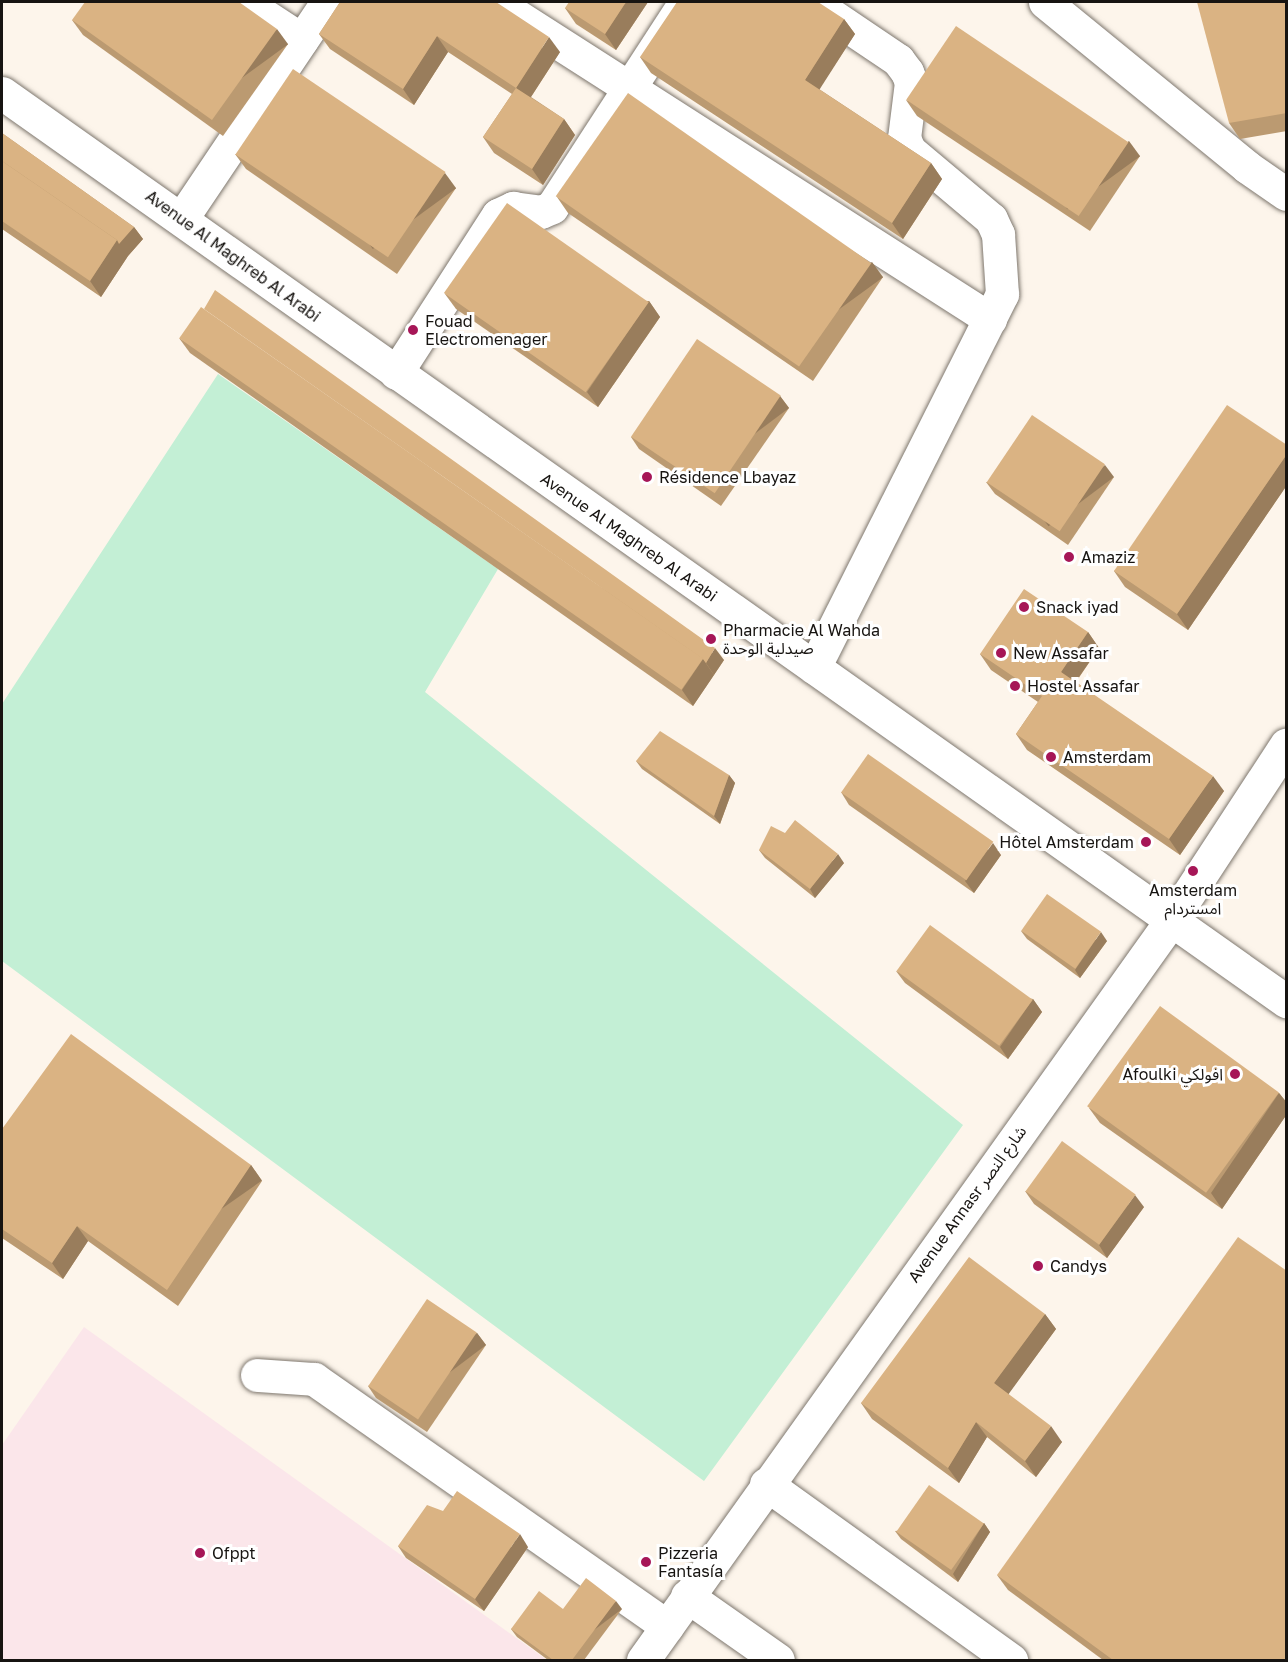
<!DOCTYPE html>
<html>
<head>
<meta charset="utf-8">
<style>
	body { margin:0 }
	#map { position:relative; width:1288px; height:1662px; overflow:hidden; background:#fdf5eb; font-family:"Golos Text","Noto Sans Arabic",sans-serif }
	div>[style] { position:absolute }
	.education>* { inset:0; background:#fbe6ea }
	.green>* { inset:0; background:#c3efd5 }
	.roads { filter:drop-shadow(0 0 2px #7e776e) drop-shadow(0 0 2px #7e776e) }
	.minor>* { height:33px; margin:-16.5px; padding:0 16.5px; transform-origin:16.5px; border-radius:16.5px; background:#fff }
	.major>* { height:33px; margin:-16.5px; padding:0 16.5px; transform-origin:16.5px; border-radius:16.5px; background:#fff }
	.wall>* { inset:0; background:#bb9a71 }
	.shaded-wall>* { inset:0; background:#997d5c; transform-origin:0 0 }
	.building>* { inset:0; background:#dab383; transform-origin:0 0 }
	.dots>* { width:16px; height:16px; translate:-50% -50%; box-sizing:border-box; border:3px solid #fff; border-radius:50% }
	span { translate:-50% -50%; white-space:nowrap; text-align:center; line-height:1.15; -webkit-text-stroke:6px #fff; paint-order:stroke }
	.street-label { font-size:16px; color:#171411 }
	.poi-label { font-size:16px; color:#171411 }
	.left { translate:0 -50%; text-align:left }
	.right { translate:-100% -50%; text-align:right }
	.frame { position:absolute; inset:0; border:3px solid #171411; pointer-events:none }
</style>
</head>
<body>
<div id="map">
	<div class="education">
		<div style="clip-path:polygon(84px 1327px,547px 1660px,2px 1660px,2px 1445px)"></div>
	</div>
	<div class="green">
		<div style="clip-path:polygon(218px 374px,498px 569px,425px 692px,963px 1125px,704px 1481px,2px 961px,2px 704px)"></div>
	</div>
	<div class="roads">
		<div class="minor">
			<div style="left:244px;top:2px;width:69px;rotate:33.2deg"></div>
			<div style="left:495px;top:2px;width:588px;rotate:32.64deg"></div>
			<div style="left:812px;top:2px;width:104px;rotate:34deg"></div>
			<div style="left:898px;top:60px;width:15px;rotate:53deg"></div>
			<div style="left:907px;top:72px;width:11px;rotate:68deg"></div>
			<div style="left:911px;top:82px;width:56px;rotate:97.1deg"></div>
			<div style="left:904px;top:138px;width:13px;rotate:67deg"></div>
			<div style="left:909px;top:150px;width:107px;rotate:40.1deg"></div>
			<div style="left:991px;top:219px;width:17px;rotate:65deg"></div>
			<div style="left:998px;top:234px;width:60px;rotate:86.2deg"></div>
			<div style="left:1002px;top:294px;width:418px;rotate:116.7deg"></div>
			<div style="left:1045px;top:2px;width:261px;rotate:39.2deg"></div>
			<div style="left:1247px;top:167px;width:47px;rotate:34.7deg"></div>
			<div style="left:182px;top:218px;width:260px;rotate:-56.1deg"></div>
			<div style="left:396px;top:373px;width:188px;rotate:-57.2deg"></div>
			<div style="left:498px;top:215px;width:17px;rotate:-25deg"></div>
			<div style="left:513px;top:208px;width:28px;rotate:8deg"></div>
			<div style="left:541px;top:212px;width:12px;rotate:-24deg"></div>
			<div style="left:552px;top:207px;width:244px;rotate:-57deg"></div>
			<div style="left:257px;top:1375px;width:57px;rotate:4deg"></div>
			<div style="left:314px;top:1379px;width:431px;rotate:35deg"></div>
			<div style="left:766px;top:1484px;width:302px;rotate:35.7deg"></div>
			<div style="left:687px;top:1596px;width:111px;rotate:35.1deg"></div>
			<div style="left:643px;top:1660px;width:907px;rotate:-54.47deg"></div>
			<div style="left:1170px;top:922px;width:212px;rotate:-56.8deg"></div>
		</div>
		<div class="major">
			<div style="left:2px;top:93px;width:1573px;rotate:35.27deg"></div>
		</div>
	</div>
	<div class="wall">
		<div style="clip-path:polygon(340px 2px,560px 52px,531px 97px,564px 119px,575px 135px,543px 185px,494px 153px,483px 137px,512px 94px,448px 52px,414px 105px,330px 49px,319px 34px)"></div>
		<div style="clip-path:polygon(648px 2px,616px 50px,576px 24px,565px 8px)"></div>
		<div style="clip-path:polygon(1287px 2px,1287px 131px,1240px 139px,1229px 123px)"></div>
		<div style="clip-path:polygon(844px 19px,855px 34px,819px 89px,931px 163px,942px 179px,903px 239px,651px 73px,640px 57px)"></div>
		<div style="clip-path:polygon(72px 20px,288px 44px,223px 136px,83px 35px)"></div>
		<div style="clip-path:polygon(906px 100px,1140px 156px,1090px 231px,917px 116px)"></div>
		<div style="clip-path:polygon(2px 133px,134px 227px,143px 239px,128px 256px,101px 297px,2px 229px)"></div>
		<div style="clip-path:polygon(235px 154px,456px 188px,397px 274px,246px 169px)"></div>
		<div style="clip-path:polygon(557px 197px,883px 277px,813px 381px,568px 213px)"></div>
		<div style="clip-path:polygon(445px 294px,649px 301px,660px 317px,598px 407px,456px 309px)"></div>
		<div style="clip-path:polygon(179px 338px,724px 660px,693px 706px,190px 353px)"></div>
		<div style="clip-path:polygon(780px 396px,789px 408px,721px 506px,639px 449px,631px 437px)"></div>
		<div style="clip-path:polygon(1287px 445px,1287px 485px,1188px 630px,1125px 587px,1114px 571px)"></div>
		<div style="clip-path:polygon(1114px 477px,1068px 545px,995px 494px,986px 482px)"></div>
		<div style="clip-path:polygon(1088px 632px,1099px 648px,1076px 682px,1224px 791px,1180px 855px,1027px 750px,1016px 734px,1038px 702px,991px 670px,980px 654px)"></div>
		<div style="clip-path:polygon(636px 761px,729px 775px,735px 783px,720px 824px,642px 769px)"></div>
		<div style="clip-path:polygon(841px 792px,1001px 855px,974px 893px,849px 805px)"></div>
		<div style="clip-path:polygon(759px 850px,844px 863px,815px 898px,765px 858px)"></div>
		<div style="clip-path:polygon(1021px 931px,1107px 941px,1080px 978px,1027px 939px)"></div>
		<div style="clip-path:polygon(896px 971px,1033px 999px,1042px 1012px,1008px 1059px,905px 983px)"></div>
		<div style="clip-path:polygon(1279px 1093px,1287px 1103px,1287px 1114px,1222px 1209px,1100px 1123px,1089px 1108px)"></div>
		<div style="clip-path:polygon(2px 1129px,251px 1165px,262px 1181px,178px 1306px,88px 1241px,63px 1279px,2px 1238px)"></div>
		<div style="clip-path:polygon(1025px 1191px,1144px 1207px,1107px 1258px,1034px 1204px)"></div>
		<div style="clip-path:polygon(1045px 1314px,1056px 1329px,1008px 1394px,1062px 1442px,1036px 1477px,987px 1437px,959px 1483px,872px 1419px,861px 1403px)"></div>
		<div style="clip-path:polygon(477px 1333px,486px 1345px,427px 1432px,376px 1398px,368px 1386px)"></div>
		<div style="clip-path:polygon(984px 1523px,990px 1532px,958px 1582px,901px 1539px,895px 1531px)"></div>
		<div style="clip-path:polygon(398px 1546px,528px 1547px,484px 1611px,406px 1558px)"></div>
		<div style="clip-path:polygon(997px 1575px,1287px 1660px,1103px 1660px,1008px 1590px)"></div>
		<div style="clip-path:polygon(563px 1609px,622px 1609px,584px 1660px,548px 1660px,517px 1637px,511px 1629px)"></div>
	</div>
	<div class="shaded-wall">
		<div style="clip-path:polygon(626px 2px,648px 2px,616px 50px,605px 34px)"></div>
		<div style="clip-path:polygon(844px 19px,855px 34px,816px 95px,805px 80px)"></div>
		<div style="left:277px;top:29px;width:19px;height:112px;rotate:54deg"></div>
		<div style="clip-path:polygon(437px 36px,448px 52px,414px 105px,403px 89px)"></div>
		<div style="clip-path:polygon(549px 37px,560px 52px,527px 103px,516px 88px)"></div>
		<div style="clip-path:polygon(564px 119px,575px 135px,543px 185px,532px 169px)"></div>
		<div style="left:1129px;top:141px;width:19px;height:90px;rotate:54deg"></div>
		<div style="clip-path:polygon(931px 163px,942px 179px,903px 239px,892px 223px)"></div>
		<div style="left:445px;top:173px;width:19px;height:103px;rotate:54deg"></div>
		<div style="clip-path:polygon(134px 227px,143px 239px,128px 256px,101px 297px,90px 281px,117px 240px)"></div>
		<div style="left:872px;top:262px;width:19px;height:125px;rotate:54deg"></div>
		<div style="clip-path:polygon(649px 301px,660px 317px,598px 407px,587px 392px)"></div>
		<div style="left:780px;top:396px;width:15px;height:119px;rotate:53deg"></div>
		<div style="clip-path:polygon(1287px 454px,1287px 485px,1188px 630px,1177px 614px)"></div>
		<div style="left:1105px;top:465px;width:15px;height:82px;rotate:53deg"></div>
		<div style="clip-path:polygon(1088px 632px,1099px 648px,1072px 687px,1061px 672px)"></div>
		<div style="clip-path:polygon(715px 648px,724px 660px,714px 675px,706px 663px)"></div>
		<div style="clip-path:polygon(703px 659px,714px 675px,693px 706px,682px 690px)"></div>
		<div style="clip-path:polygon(729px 775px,735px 783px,720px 824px,714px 816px)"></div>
		<div style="clip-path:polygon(1213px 776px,1224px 791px,1180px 855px,1169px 839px)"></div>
		<div style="clip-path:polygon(993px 843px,1001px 855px,974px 893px,965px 881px)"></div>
		<div style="clip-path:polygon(838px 854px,844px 863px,815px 898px,810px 889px)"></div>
		<div style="clip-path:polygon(1101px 932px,1107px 941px,1080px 978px,1075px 970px)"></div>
		<div style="clip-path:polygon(1033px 999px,1042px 1012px,1008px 1059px,1000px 1047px)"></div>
		<div style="clip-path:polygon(1279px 1093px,1287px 1103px,1287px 1114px,1222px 1209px,1211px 1193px)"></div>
		<div style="left:251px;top:1165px;width:19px;height:151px;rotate:55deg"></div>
		<div style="clip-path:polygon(1135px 1195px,1144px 1207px,1107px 1258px,1099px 1245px)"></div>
		<div style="clip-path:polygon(77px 1226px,88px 1241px,63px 1279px,52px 1263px)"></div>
		<div style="clip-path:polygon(1045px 1314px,1056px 1329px,1005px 1399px,994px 1383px)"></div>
		<div style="left:477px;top:1333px;width:15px;height:105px;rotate:53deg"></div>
		<div style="clip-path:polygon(976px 1422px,987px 1437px,959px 1483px,948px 1468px)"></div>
		<div style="clip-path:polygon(1051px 1426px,1062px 1442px,1036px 1477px,1025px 1461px)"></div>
		<div style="clip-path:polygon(984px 1523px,990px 1532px,958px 1582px,953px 1574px)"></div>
		<div style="clip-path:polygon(520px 1534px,528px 1547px,484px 1611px,475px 1599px)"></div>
		<div style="left:616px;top:1601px;width:10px;height:74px;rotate:53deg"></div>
	</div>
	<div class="building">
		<div style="clip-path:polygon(85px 2px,239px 2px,277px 29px,212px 120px,72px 20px)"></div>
		<div style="clip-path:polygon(340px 2px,496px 2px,549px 37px,516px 88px,564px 119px,532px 169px,483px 137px,516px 88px,437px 36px,403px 89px,319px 34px)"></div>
		<div style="clip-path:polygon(569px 2px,626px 2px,605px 34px,565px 8px)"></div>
		<div style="clip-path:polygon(677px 2px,818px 2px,844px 19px,805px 80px,931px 163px,892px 223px,640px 57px)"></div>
		<div style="clip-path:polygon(1197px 2px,1287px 2px,1287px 113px,1229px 123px)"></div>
		<div style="left:956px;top:26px;width:208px;height:89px;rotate:34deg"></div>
		<div style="left:293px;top:69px;width:184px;height:103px;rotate:34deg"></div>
		<div style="left:628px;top:93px;width:297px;height:126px;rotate:35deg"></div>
		<div style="clip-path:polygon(2px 133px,134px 227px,119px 244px,117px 240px,2px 161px)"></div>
		<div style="clip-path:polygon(2px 161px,117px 240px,90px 281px,2px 221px)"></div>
		<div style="left:507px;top:203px;width:173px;height:110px;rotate:35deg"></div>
		<div style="clip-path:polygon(215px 290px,715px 648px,706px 663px,703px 659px,204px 309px)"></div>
		<div style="left:201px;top:307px;width:613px;height:38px;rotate:35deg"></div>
		<div style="left:697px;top:339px;width:101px;height:118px;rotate:34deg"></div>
		<div style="clip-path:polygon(1227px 405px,1287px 445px,1287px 454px,1177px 614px,1114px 571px)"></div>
		<div style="left:1032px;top:415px;width:88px;height:81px;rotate:34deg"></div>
		<div style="clip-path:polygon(1024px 589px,1088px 632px,1061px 672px,1213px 776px,1169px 839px,1016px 734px,1042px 696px,980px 654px)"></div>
		<div style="clip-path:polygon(660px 731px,729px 775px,714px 816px,636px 761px)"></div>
		<div style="left:868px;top:754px;width:153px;height:47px;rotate:35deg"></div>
		<div style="clip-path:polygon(795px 820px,838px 854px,810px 889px,759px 850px,771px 826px,785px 833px)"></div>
		<div style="left:1047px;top:894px;width:66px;height:45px;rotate:35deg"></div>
		<div style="left:930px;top:925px;width:127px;height:57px;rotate:36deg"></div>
		<div style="left:1160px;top:1006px;width:147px;height:124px;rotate:36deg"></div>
		<div style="clip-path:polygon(71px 1034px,251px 1165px,167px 1290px,77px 1226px,52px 1263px,2px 1229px,2px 1129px)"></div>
		<div style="left:1062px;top:1141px;width:91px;height:62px;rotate:36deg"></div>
		<div style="clip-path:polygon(1238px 1237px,1287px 1271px,1287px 1660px,1113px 1660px,997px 1575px)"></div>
		<div style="clip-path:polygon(969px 1257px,1045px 1314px,994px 1383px,1051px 1426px,1025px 1461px,976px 1422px,948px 1468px,861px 1403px)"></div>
		<div style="left:427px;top:1299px;width:60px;height:105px;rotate:34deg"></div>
		<div style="left:929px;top:1485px;width:67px;height:57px;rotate:35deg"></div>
		<div style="clip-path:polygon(457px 1491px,520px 1534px,475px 1599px,398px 1546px,427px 1505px,443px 1511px)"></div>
		<div style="clip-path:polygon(586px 1578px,616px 1601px,572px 1660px,553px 1660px,511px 1629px,539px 1591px,563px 1609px)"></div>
	</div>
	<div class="dots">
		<div style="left:413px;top:330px;background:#a61657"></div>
		<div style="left:647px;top:477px;background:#a61657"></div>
		<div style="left:1069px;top:557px;background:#a61657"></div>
		<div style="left:1024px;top:607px;background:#a61657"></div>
		<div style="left:711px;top:639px;background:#a61657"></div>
		<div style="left:1001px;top:653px;background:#a61657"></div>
		<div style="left:1015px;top:686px;background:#a61657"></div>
		<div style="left:1051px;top:757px;background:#a61657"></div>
		<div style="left:1146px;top:842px;background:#a61657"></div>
		<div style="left:1193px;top:871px;background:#a61657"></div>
		<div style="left:1235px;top:1074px;background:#a61657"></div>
		<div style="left:1038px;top:1266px;background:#a61657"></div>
		<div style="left:200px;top:1553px;background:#a61657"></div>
		<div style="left:646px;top:1562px;background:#a61657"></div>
	</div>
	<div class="street-label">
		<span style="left:233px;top:256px;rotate:36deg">Avenue Al Maghreb Al Arabi</span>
		<span style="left:629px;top:537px;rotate:35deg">Avenue Al Maghreb Al Arabi</span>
		<span style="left:967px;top:1204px;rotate:-54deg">Avenue Annasr شارع النصر</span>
	</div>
	<div class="poi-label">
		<span class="left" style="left:425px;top:330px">Fouad<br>Electromenager</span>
		<span class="left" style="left:659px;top:477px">Résidence Lbayaz</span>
		<span class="left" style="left:1081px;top:557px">Amaziz</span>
		<span class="left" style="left:1036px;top:607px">Snack iyad</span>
		<span class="left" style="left:723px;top:639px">Pharmacie Al Wahda<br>صيدلية الوحدة</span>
		<span class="left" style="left:1013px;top:653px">New Assafar</span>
		<span class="left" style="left:1027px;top:686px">Hostel Assafar</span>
		<span class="left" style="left:1063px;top:757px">Amsterdam</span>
		<span class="right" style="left:1134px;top:842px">Hôtel Amsterdam</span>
		<span style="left:1193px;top:899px">Amsterdam<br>امستردام</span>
		<span class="right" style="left:1223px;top:1074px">Afoulki افولكي</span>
		<span class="left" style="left:1050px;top:1266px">Candys</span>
		<span class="left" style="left:212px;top:1553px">Ofppt</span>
		<span class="left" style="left:658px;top:1562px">Pizzeria<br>Fantasía</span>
	</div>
	<div class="frame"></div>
</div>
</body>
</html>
